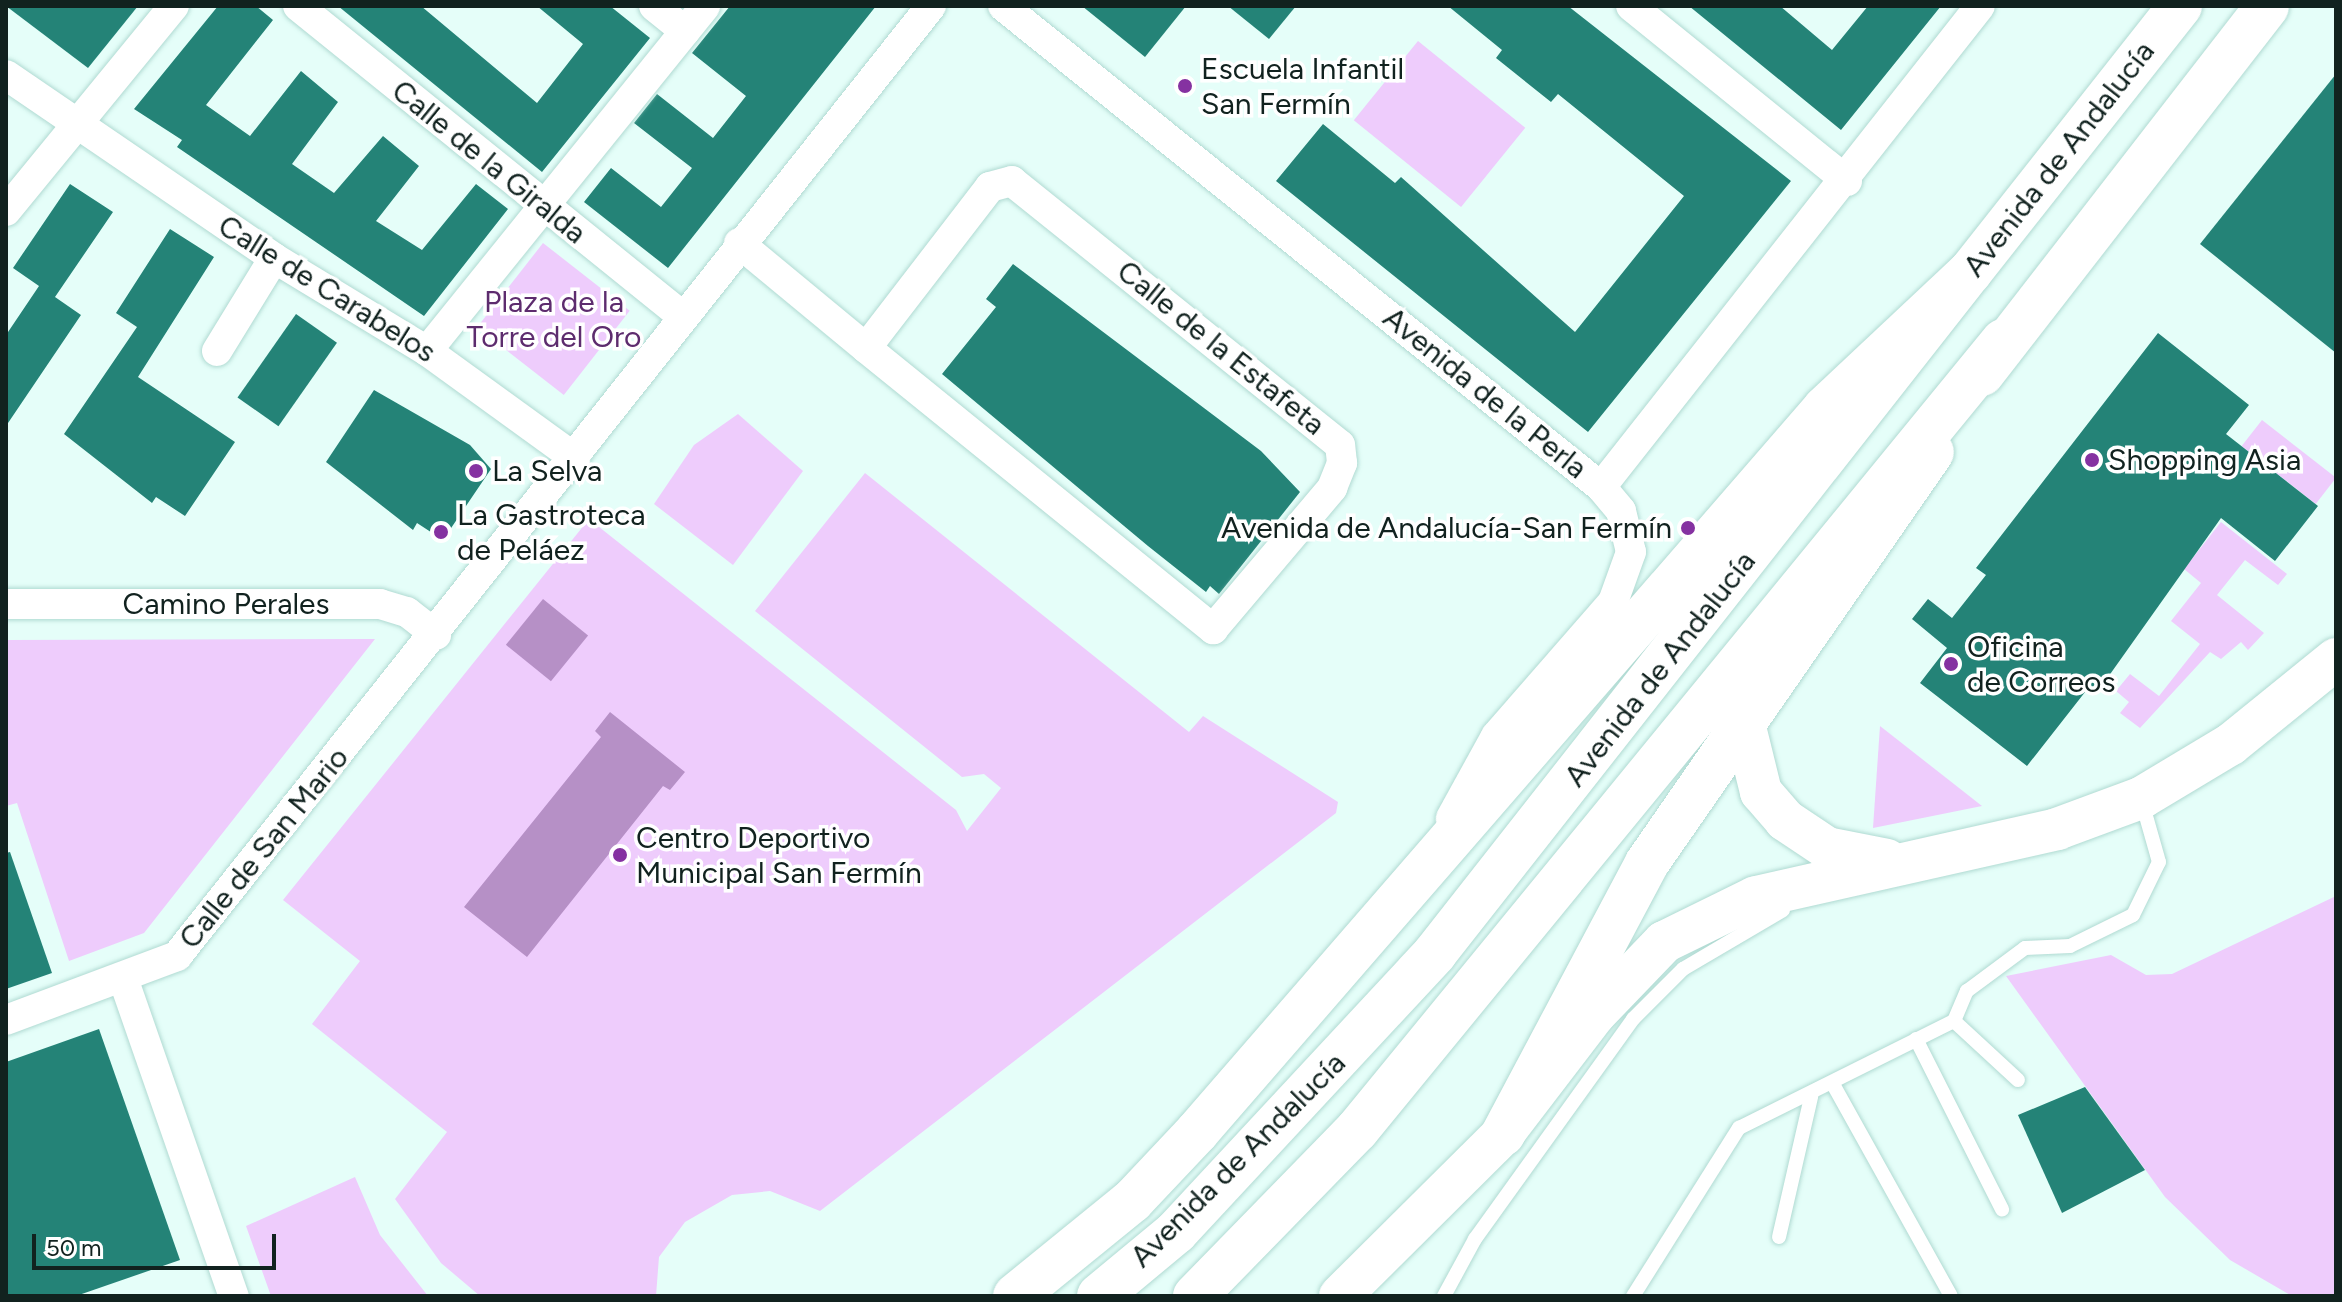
<!DOCTYPE html>
<html>
<head>
<meta charset="utf-8">
<style>
	body { margin:0 }
	#map { position:relative; width:2342px; height:1302px; overflow:hidden; background:#e5fef9; font-family:Figtree,sans-serif }
	div>[style] { position:absolute }
	.green>* { inset:0; background:#eeccfc; transform-origin:0 0 }
	.water>* { inset:0; background:#b690c6; transform-origin:0 0 }
	.building>* { inset:0; background:#248377; transform-origin:0 0 }
	.roads { filter:drop-shadow(0 0 2px #b0dad2) drop-shadow(0 0 2px #b0dad2) }
	.lane>* { height:14px; margin:-7px; padding:0 7px; transform-origin:7px; border-radius:7px; background:#fff }
	.street>* { height:30px; margin:-15px; padding:0 15px; transform-origin:15px; border-radius:15px; background:#fff }
	.secondary>* { height:42px; margin:-21px; padding:0 21px; transform-origin:21px; border-radius:21px; background:#fff }
	.primary>* { height:44px; margin:-22px; padding:0 22px; transform-origin:22px; border-radius:22px; background:#fff }
	.highway>* { height:44px; margin:-22px; padding:0 22px; transform-origin:22px; border-radius:22px; background:#fff }
	.dots>* { width:22px; height:22px; translate:-50% -50%; box-sizing:border-box; border:4px solid #fff; border-radius:50% }
	span { translate:-50% -50%; white-space:nowrap; text-align:center; line-height:1.15; -webkit-text-stroke:7px #fff; paint-order:stroke }
	.poi-label { font-size:30px; color:#11221f }
	.left { translate:0 -50%; text-align:left }
	.right { translate:-100% -50%; text-align:right }
	.street-label { font-size:30px; color:#11221f }
	.park-label { font-size:30px; color:#5d2c6e }
	.frame { position:absolute; inset:0; border:8px solid #11221f; pointer-events:none }
	.scale { position:absolute; left:32px; top:1234px; width:244px; height:36px; box-sizing:border-box; border:4px solid #11221f; border-top:0; padding-left:10px; font-size:24px; line-height:28px; white-space:nowrap; color:#11221f; -webkit-text-stroke:6px #fff; paint-order:stroke }
</style>
</head>
<body>
<div id="map">
	<div class="green">
		<div style="left:1418px;top:41px;width:138px;height:102px;rotate:39deg"></div>
		<div style="left:543px;top:243px;width:110px;height:107px;rotate:38deg"></div>
		<div style="clip-path:polygon(738px 414px,803px 471px,733px 565px,654px 504px,694px 445px)"></div>
		<div style="left:2262px;top:420px;width:94px;height:33px;rotate:38deg"></div>
		<div style="clip-path:polygon(865px 473px,1189px 732px,1203px 716px,1338px 802px,1336px 813px,820px 1211px,770px 1191px,732px 1195px,685px 1222px,659px 1257px,656px 1296px,480px 1296px,441px 1263px,395px 1199px,447px 1132px,312px 1024px,360px 961px,283px 900px,589px 519px,956px 810px,967px 831px,1001px 788px,984px 774px,962px 777px,755px 611px)"></div>
		<div style="clip-path:polygon(2221px 522px,2287px 574px,2278px 585px,2245px 560px,2217px 595px,2264px 633px,2248px 650px,2241px 642px,2221px 659px,2210px 652px,2140px 728px,2120px 713px,2129px 702px,2116px 691px,2130px 674px,2159px 696px,2200px 644px,2171px 621px,2201px 583px,2184px 569px)"></div>
		<div style="clip-path:polygon(375px 639px,144px 933px,69px 961px,17px 803px,6px 806px,6px 640px)"></div>
		<div style="clip-path:polygon(1880px 726px,1982px 806px,1873px 828px)"></div>
		<div style="clip-path:polygon(2336px 896px,2336px 1296px,2292px 1296px,2230px 1260px,2165px 1197px,2006px 976px,2111px 955px,2146px 975px,2172px 974px)"></div>
		<div style="clip-path:polygon(355px 1177px,380px 1235px,428px 1296px,271px 1296px,246px 1226px)"></div>
	</div>
	<div class="water">
		<div style="left:543px;top:599px;width:58px;height:59px;rotate:39deg"></div>
		<div style="clip-path:polygon(610px 712px,685px 772px,670px 790px,663px 786px,527px 957px,464px 907px,601px 737px,595px 731px)"></div>
	</div>
	<div class="building">
		<div style="clip-path:polygon(6px 6px,138px 6px,88px 68px)"></div>
		<div style="clip-path:polygon(218px 6px,256px 6px,273px 20px,206px 105px,250px 136px,301px 71px,338px 102px,292px 164px,334px 193px,383px 136px,419px 166px,376px 221px,422px 250px,476px 184px,508px 209px,424px 316px,177px 147px,182px 140px,134px 109px)"></div>
		<div style="clip-path:polygon(338px 6px,421px 6px,537px 103px,583px 44px,537px 6px,610px 6px,650px 38px,542px 172px)"></div>
		<div style="clip-path:polygon(730px 6px,876px 6px,668px 268px,584px 202px,611px 168px,661px 207px,692px 168px,634px 123px,657px 94px,713px 138px,746px 96px,692px 53px)"></div>
		<div style="clip-path:polygon(1082px 6px,1186px 6px,1145px 57px)"></div>
		<div style="clip-path:polygon(1228px 6px,1296px 6px,1269px 39px)"></div>
		<div style="clip-path:polygon(1448px 6px,1568px 6px,1791px 181px,1588px 432px,1276px 181px,1323px 124px,1395px 183px,1401px 177px,1575px 332px,1684px 196px,1558px 94px,1551px 102px,1496px 58px,1502px 50px)"></div>
		<div style="clip-path:polygon(1689px 6px,1780px 6px,1832px 50px,1868px 6px,1941px 6px,1841px 130px)"></div>
		<div style="clip-path:polygon(2336px 74px,2336px 353px,2200px 244px)"></div>
		<div style="clip-path:polygon(70px 184px,113px 212px,55px 297px,81px 315px,6px 426px,6px 335px,39px 286px,13px 268px)"></div>
		<div style="clip-path:polygon(170px 229px,214px 257px,138px 377px,235px 442px,185px 516px,156px 497px,152px 503px,64px 434px,137px 327px,116px 313px)"></div>
		<div style="clip-path:polygon(1013px 264px,1261px 451px,1300px 492px,1219px 594px,1210px 586px,1206px 592px,1148px 546px,942px 374px,996px 307px,986px 299px)"></div>
		<div style="left:296px;top:314px;width:50px;height:102px;rotate:35deg"></div>
		<div style="clip-path:polygon(2158px 333px,2249px 405px,2226px 434px,2318px 506px,2275px 561px,2221px 518px,2096px 694px,2089px 687px,2027px 766px,1920px 683px,1947px 648px,1912px 619px,1928px 599px,1952px 618px,1986px 575px,1976px 568px)"></div>
		<div style="clip-path:polygon(374px 390px,470px 445px,491px 469px,443px 540px,417px 523px,413px 530px,326px 462px)"></div>
		<div style="clip-path:polygon(10px 852px,52px 973px,6px 989px,6px 853px)"></div>
		<div style="clip-path:polygon(99px 1029px,180px 1260px,76px 1296px,6px 1296px,6px 1062px)"></div>
		<div style="clip-path:polygon(2085px 1087px,2145px 1170px,2062px 1213px,2018px 1115px)"></div>
	</div>
	<div class="roads">
		<div class="lane">
			<div style="left:1954px;top:1021px;width:33px;rotate:-67deg"></div>
			<div style="left:1967px;top:991px;width:72px;rotate:-36.6deg"></div>
			<div style="left:2025px;top:948px;width:45px;rotate:-2.5deg"></div>
			<div style="left:2070px;top:946px;width:70px;rotate:-26.2deg"></div>
			<div style="left:2133px;top:915px;width:59px;rotate:-63.9deg"></div>
			<div style="left:2159px;top:862px;width:62px;rotate:-105.8deg"></div>
			<div style="left:1916px;top:1039px;width:191px;rotate:63.2deg"></div>
			<div style="left:1834px;top:1086px;width:240px;rotate:60.9deg"></div>
			<div style="left:1779px;top:1237px;width:144px;rotate:-77.1deg"></div>
			<div style="left:1444px;top:1296px;width:65px;rotate:-61.5deg"></div>
			<div style="left:1475px;top:1239px;width:271px;rotate:-54.3deg"></div>
			<div style="left:1633px;top:1019px;width:71px;rotate:-45deg"></div>
			<div style="left:1683px;top:969px;width:116px;rotate:-30.5deg"></div>
			<div style="left:1633px;top:1296px;width:199px;rotate:-57.8deg"></div>
			<div style="left:1739px;top:1128px;width:240px;rotate:-26.5deg"></div>
			<div style="left:1954px;top:1021px;width:87px;rotate:42.7deg"></div>
		</div>
		<div class="street">
			<div style="left:298px;top:6px;width:494px;rotate:38.9deg"></div>
			<div style="left:654px;top:6px;width:40px;rotate:39deg"></div>
			<div style="left:1003px;top:6px;width:767px;rotate:38.81deg"></div>
			<div style="left:1601px;top:487px;width:31px;rotate:50deg"></div>
			<div style="left:1621px;top:511px;width:42px;rotate:76.3deg"></div>
			<div style="left:1631px;top:552px;width:53px;rotate:109.8deg"></div>
			<div style="left:1613px;top:602px;width:178px;rotate:131.1deg"></div>
			<div style="left:1496px;top:736px;width:94px;rotate:118.8deg"></div>
			<div style="left:1631px;top:6px;width:278px;rotate:39deg"></div>
			<div style="left:6px;top:75px;width:325px;rotate:34.3deg"></div>
			<div style="left:274px;top:258px;width:179px;rotate:31.3deg"></div>
			<div style="left:427px;top:351px;width:183px;rotate:35.9deg"></div>
			<div style="left:6px;top:211px;width:265px;rotate:-50.7deg"></div>
			<div style="left:739px;top:243px;width:165px;rotate:39.6deg"></div>
			<div style="left:866px;top:348px;width:447px;rotate:39deg"></div>
			<div style="left:1213px;top:629px;width:185px;rotate:-49.8deg"></div>
			<div style="left:1332px;top:488px;width:27px;rotate:-68deg"></div>
			<div style="left:1342px;top:463px;width:18px;rotate:-96deg"></div>
			<div style="left:1340px;top:445px;width:421px;rotate:-141.2deg"></div>
			<div style="left:1012px;top:181px;width:23px;rotate:165deg"></div>
			<div style="left:990px;top:187px;width:203px;rotate:127.6deg"></div>
			<div style="left:217px;top:351px;width:109px;rotate:-58.5deg"></div>
			<div style="left:427px;top:351px;width:443px;rotate:-51.1deg"></div>
			<div style="left:1601px;top:487px;width:612px;rotate:-51.76deg"></div>
			<div style="left:6px;top:604px;width:374px"></div>
			<div style="left:380px;top:604px;width:28px;rotate:17deg"></div>
			<div style="left:407px;top:612px;width:37px;rotate:38deg"></div>
			<div style="left:124px;top:981px;width:334px;rotate:70.8deg"></div>
			<div style="left:6px;top:1020px;width:183px;rotate:-20.5deg"></div>
			<div style="left:177px;top:956px;width:1213px;rotate:-51.56deg"></div>
		</div>
		<div class="secondary">
			<div style="left:1745px;top:727px;width:67px;rotate:76.2deg"></div>
			<div style="left:1761px;top:792px;width:37px;rotate:49deg"></div>
			<div style="left:1785px;top:820px;width:50px;rotate:33.7deg"></div>
			<div style="left:1827px;top:848px;width:61px;rotate:11.3deg"></div>
			<div style="left:1340px;top:1296px;width:230px;rotate:-44.8deg"></div>
			<div style="left:1503px;top:1134px;width:150px;rotate:-52.6deg"></div>
			<div style="left:1594px;top:1015px;width:101px;rotate:-46.2deg"></div>
			<div style="left:1664px;top:942px;width:102px;rotate:-26.1deg"></div>
			<div style="left:1756px;top:897px;width:309px;rotate:-12.7deg"></div>
			<div style="left:2057px;top:829px;width:90px;rotate:-20.3deg"></div>
			<div style="left:2141px;top:798px;width:105px;rotate:-31deg"></div>
			<div style="left:2231px;top:744px;width:135px;rotate:-39deg"></div>
		</div>
		<div class="primary">
			<div style="left:1982px;top:374px;width:465px;rotate:-52.2deg"></div>
			<div style="left:1503px;top:1134px;width:307px;rotate:-62deg"></div>
			<div style="left:1647px;top:863px;width:500px;rotate:-55.26deg"></div>
			<div style="left:1015px;top:1296px;width:151px;rotate:-39.1deg"></div>
			<div style="left:1132px;top:1201px;width:95px;rotate:-46.7deg"></div>
			<div style="left:1197px;top:1132px;width:958px;rotate:-49.06deg"></div>
			<div style="left:1825px;top:408px;width:199px;rotate:-43.2deg"></div>
			<div style="left:1970px;top:272px;width:339px;rotate:-51.7deg"></div>
		</div>
		<div class="highway">
			<div style="left:1099px;top:1296px;width:100px;rotate:-39.7deg"></div>
			<div style="left:1176px;top:1232px;width:381px;rotate:-47.1deg"></div>
			<div style="left:1435px;top:953px;width:866px;rotate:-51.85deg"></div>
			<div style="left:1195px;top:1296px;width:232px;rotate:-45.7deg"></div>
			<div style="left:1357px;top:1130px;width:1020px;rotate:-50.69deg"></div>
		</div>
	</div>
	<div class="dots">
		<div style="left:1185px;top:86px;background:#8532a1"></div>
		<div style="left:2092px;top:460px;background:#8532a1"></div>
		<div style="left:476px;top:471px;background:#8532a1"></div>
		<div style="left:1688px;top:528px;background:#8532a1"></div>
		<div style="left:441px;top:532px;background:#8532a1"></div>
		<div style="left:1951px;top:664px;background:#8532a1"></div>
		<div style="left:620px;top:855px;background:#8532a1"></div>
	</div>
	<div class="poi-label">
		<span class="left" style="left:1201px;top:86px">Escuela Infantil<br>San Fermín</span>
		<span class="left" style="left:2108px;top:460px">Shopping Asia</span>
		<span class="left" style="left:492px;top:471px">La Selva</span>
		<span class="left" style="left:457px;top:532px">La Gastroteca<br>de Peláez</span>
		<span class="right" style="left:1672px;top:528px">Avenida de Andalucía-San Fermín</span>
		<span class="left" style="left:1967px;top:664px">Oficina<br>de Correos</span>
		<span class="left" style="left:636px;top:855px">Centro Deportivo<br>Municipal San Fermín</span>
	</div>
	<div class="street-label">
		<span style="left:2059px;top:159px;rotate:-52deg">Avenida de Andalucía</span>
		<span style="left:489px;top:162px;rotate:39deg">Calle de la Giralda</span>
		<span style="left:327px;top:289px;rotate:32deg">Calle de Carabelos</span>
		<span style="left:1221px;top:348px;rotate:39deg">Calle de la Estafeta</span>
		<span style="left:1485px;top:393px;rotate:39deg">Avenida de la Perla</span>
		<span style="left:226px;top:604px">Camino Perales</span>
		<span style="left:1660px;top:669px;rotate:-52deg">Avenida de Andalucía</span>
		<span style="left:264px;top:848px;rotate:-51deg">Calle de San Mario</span>
		<span style="left:1238px;top:1160px;rotate:-45deg">Avenida de Andalucía</span>
	</div>
	<div class="park-label">
		<span style="left:554px;top:319px">Plaza de la<br>Torre del Oro</span>
	</div>
	<div class="frame"></div>
	<div class="scale">50 m</div>
</div>
</body>
</html>
